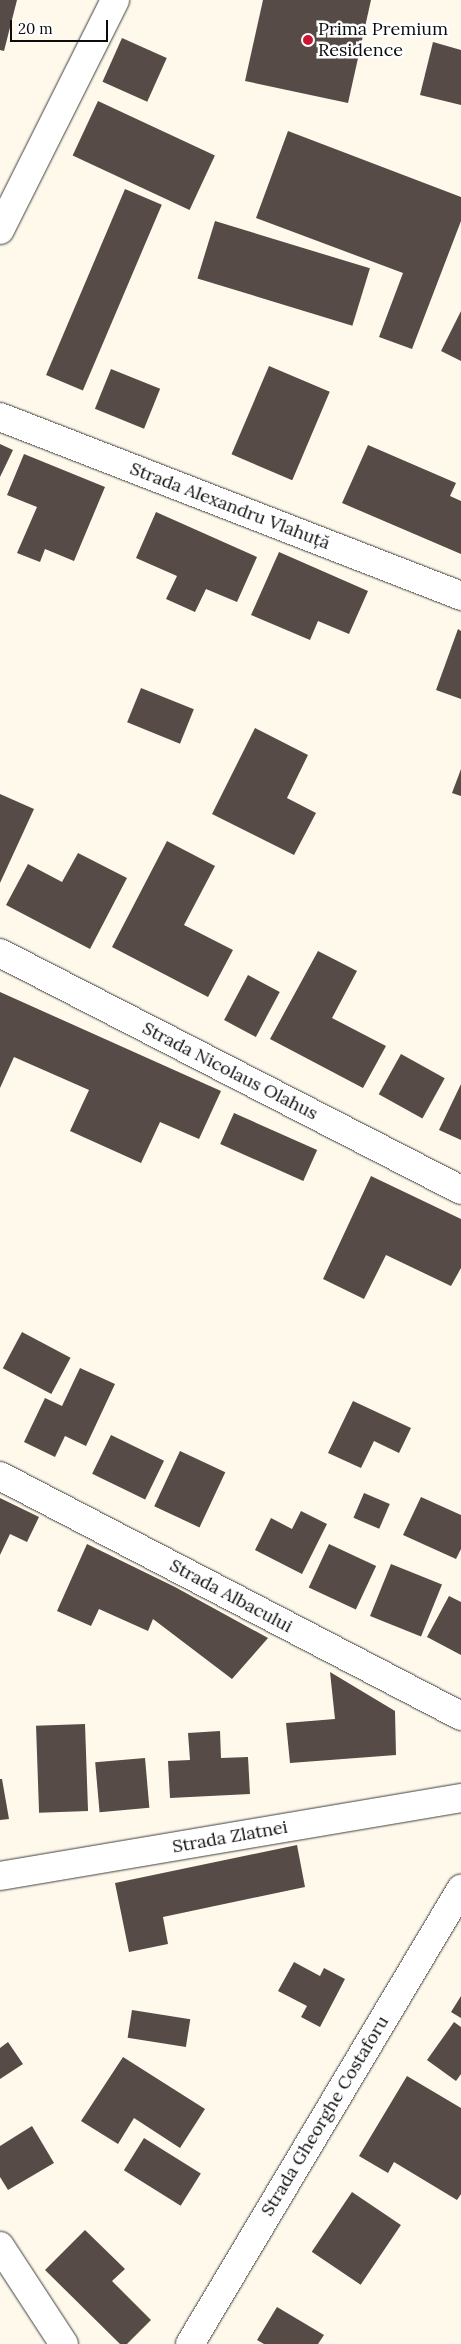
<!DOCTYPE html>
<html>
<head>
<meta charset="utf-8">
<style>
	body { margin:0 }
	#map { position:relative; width:461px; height:2344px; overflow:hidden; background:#fff9eb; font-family:Lora,serif }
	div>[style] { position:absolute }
	.building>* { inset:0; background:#564b47; transform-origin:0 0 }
	.roads { filter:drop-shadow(0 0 1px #3f3f3f) drop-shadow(0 0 1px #3f3f3f) }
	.street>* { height:28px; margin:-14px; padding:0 14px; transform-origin:14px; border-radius:14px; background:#fff }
	.dots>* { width:14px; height:14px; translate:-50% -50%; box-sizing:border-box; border:2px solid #fff; border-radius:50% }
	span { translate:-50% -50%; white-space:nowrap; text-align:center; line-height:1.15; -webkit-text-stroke:5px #fff; paint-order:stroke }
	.poi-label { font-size:18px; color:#0c0c0c }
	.left { translate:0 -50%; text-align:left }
	.street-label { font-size:18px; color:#0c0c0c }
	.scale { position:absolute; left:10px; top:20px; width:98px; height:22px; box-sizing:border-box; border:2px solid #0c0c0c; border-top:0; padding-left:6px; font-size:15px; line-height:18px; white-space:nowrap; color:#0c0c0c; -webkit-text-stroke:4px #fff; paint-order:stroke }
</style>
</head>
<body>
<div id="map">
	<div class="building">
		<div style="clip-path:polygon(0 0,17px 0,4px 51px,0 50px)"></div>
		<div style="clip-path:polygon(263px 0,371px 0,348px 103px,245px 81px)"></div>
		<div style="left:122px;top:38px;width:49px;height:48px;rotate:24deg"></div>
		<div style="clip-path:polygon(433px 42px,461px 50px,461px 105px,420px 95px)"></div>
		<div style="left:98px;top:101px;width:129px;height:60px;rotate:25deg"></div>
		<div style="clip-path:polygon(288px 131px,461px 197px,461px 221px,412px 349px,379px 337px,403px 273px,256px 218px)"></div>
		<div style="left:125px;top:189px;width:40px;height:202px;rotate:23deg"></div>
		<div style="left:215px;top:221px;width:162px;height:60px;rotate:17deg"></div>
		<div style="clip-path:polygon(461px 311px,461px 361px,441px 351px)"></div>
		<div style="left:269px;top:366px;width:66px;height:96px;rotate:23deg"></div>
		<div style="left:111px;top:369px;width:53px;height:43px;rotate:22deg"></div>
		<div style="clip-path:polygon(0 444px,13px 450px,0 477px)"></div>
		<div style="clip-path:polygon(368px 445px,456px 483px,450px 496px,461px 501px,461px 554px,342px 503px)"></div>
		<div style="clip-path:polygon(24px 454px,105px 487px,74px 561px,45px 549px,40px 562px,17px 553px,37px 507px,7px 495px)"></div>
		<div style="clip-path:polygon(156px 512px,257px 557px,237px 602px,206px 589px,195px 612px,166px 599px,177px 576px,136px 558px)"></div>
		<div style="clip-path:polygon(279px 552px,368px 591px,349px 634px,318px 621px,310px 640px,251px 615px)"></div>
		<div style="clip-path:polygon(458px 629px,461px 631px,461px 699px,436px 690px)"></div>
		<div style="left:141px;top:688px;width:57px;height:37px;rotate:22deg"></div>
		<div style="clip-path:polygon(255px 728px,308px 755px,287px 798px,316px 813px,294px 855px,212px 814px)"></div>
		<div style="clip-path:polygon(461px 769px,461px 796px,452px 793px)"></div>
		<div style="clip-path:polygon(0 794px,34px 809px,0 883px)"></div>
		<div style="clip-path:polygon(167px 841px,215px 866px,184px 925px,233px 950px,208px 997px,112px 947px)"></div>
		<div style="clip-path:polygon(78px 853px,127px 878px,90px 949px,6px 905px,28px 864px,62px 882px)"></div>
		<div style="clip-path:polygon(318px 951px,357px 971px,332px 1018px,386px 1046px,363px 1088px,270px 1039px)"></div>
		<div style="left:248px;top:975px;width:36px;height:51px;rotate:28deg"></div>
		<div style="clip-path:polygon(0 992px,221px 1091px,199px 1139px,160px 1122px,141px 1163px,70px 1131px,89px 1090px,14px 1057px,0 1088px)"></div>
		<div style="left:401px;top:1054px;width:50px;height:46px;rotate:29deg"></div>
		<div style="clip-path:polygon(461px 1084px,461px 1140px,439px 1130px)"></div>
		<div style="left:234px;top:1113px;width:91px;height:34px;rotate:24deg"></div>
		<div style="clip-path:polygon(371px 1176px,461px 1219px,461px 1268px,451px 1286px,386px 1255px,364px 1299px,323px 1279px)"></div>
		<div style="left:22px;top:1332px;width:55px;height:41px;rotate:28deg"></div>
		<div style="clip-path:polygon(80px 1368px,115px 1384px,86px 1446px,65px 1436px,55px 1457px,24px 1442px,45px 1398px,62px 1406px)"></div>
		<div style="clip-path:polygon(353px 1401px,411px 1428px,399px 1453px,374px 1441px,361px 1468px,328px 1453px)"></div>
		<div style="left:111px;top:1435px;width:59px;height:43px;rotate:26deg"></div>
		<div style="left:180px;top:1451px;width:50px;height:61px;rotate:25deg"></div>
		<div style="left:364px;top:1493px;width:28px;height:27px;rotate:23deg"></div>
		<div style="clip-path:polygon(421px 1497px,461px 1515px,461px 1549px,456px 1559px,403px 1535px)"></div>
		<div style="clip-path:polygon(0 1498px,39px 1517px,27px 1542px,10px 1534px,0 1555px)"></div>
		<div style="clip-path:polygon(301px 1511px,327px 1524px,302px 1574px,255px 1550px,271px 1518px,292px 1529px)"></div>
		<div style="clip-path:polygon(87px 1544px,175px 1587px,268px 1638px,232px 1679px,153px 1619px,148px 1631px,99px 1609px,91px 1626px,57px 1611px)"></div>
		<div style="left:329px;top:1544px;width:52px;height:48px;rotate:25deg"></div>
		<div style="left:391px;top:1564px;width:55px;height:56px;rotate:22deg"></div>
		<div style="clip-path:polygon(449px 1596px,461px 1602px,461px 1655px,427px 1637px)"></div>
		<div style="clip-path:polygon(330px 1672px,395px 1711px,396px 1755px,290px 1763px,286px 1723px,335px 1719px)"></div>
		<div style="left:85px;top:1724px;width:87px;height:49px;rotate:88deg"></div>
		<div style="clip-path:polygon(220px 1731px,221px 1758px,248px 1757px,250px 1794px,170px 1798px,168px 1761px,190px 1760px,188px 1733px)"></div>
		<div style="left:145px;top:1758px;width:50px;height:50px;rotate:85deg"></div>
		<div style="clip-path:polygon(0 1779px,2px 1779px,9px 1819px,0 1820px)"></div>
		<div style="clip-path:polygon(297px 1845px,305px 1887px,163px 1917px,168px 1944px,129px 1952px,115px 1883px)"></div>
		<div style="clip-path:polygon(294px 1962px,320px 1976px,324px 1968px,345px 1979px,320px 2027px,301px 2017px,307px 2006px,278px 1991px)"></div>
		<div style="clip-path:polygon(461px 1996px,461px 2018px,451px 2012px)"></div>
		<div style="left:132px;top:2010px;width:59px;height:28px;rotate:9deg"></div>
		<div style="clip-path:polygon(454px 2022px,461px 2027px,461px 2074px,456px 2081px,427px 2060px)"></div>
		<div style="clip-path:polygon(8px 2042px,23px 2064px,0 2079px,0 2048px)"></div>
		<div style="clip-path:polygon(123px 2057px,205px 2109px,180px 2148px,134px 2118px,118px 2144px,81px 2121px)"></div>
		<div style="clip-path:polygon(407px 2076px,461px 2108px,461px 2194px,457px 2200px,394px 2162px,388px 2173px,359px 2156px)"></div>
		<div style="clip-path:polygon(32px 2126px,54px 2163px,8px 2190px,0 2177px,0 2146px)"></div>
		<div style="left:144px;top:2138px;width:67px;height:38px;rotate:32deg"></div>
		<div style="left:352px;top:2192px;width:59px;height:72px;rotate:34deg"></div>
		<div style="clip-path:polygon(85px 2230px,125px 2269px,112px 2281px,151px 2320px,127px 2344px,120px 2344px,45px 2270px)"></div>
		<div style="clip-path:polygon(277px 2307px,324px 2335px,318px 2344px,264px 2344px,257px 2340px)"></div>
	</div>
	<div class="roads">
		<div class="street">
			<div style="left:0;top:230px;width:257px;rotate:-63.4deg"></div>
			<div style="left:0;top:417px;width:495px;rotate:21.2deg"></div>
			<div style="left:0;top:953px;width:518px;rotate:27.21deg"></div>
			<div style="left:0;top:1476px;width:520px;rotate:27.5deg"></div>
			<div style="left:0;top:1876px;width:468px;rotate:-9.6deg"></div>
			<div style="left:0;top:2246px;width:117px;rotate:56.9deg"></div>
			<div style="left:190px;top:2344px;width:530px;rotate:-59.22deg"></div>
		</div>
	</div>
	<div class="dots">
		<div style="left:308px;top:40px;background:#ca1632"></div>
	</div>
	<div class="poi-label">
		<span class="left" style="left:318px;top:40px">Prima Premium<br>Residence</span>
	</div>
	<div class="street-label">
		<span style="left:230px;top:506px;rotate:21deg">Strada Alexandru Vlahuță</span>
		<span style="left:230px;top:1071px;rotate:27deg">Strada Nicolaus Olahus</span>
		<span style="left:231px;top:1596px;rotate:28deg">Strada Albacului</span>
		<span style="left:230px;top:1837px;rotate:-10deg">Strada Zlatnei</span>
		<span style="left:325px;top:2116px;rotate:-59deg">Strada Gheorghe Costaforu</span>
	</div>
	<div class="scale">20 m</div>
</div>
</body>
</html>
